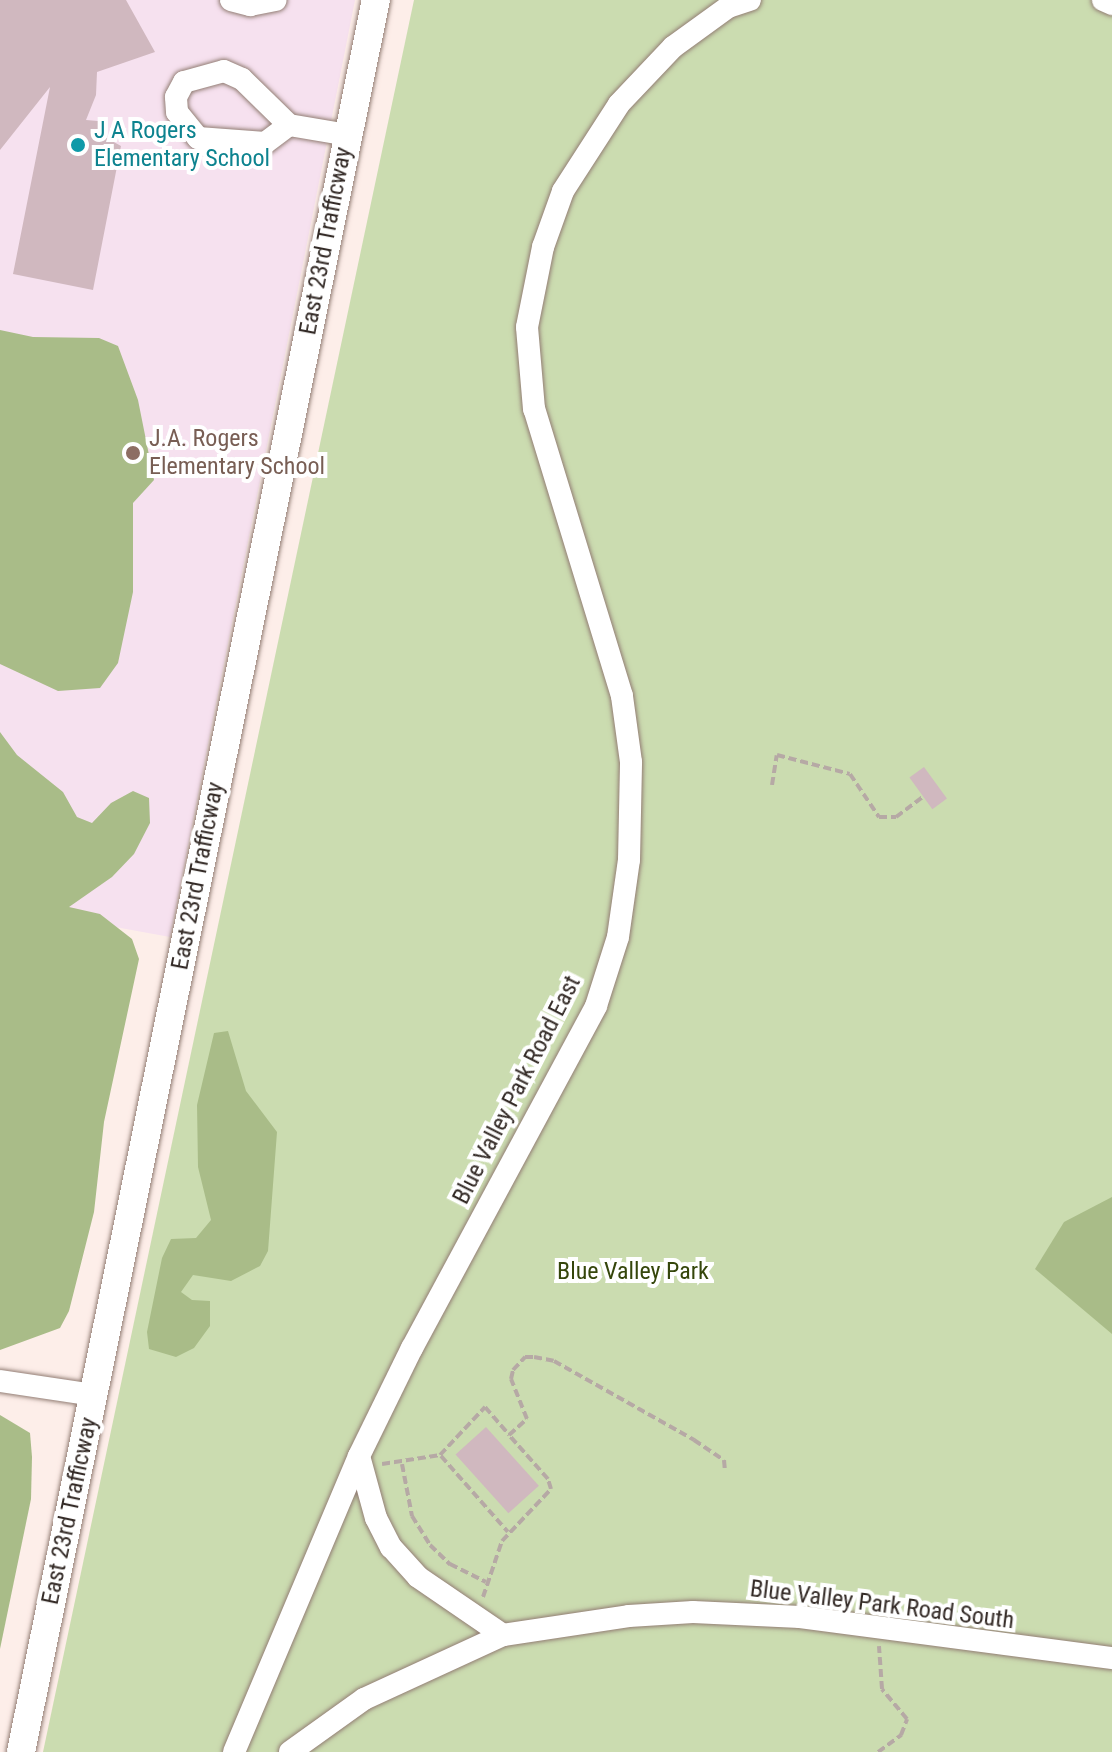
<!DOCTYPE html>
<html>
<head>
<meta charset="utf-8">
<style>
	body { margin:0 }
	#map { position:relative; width:1112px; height:1752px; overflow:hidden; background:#fdeee9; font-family:"Roboto Condensed",sans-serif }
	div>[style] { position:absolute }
	.education>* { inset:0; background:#f6e1ef }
	.green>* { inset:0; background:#cbdcb0 }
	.forest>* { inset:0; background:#a9bc88 }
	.building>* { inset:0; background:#d0b8bf; transform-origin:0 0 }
	.path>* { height:4px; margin-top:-2px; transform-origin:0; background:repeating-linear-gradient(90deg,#b6a9a5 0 8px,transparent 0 12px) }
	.roads { filter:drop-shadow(0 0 2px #937e75) drop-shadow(0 0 2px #937e75) }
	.minor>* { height:22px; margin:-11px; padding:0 11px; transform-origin:11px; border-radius:11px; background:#fff }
	.major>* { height:28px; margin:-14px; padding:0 14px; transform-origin:14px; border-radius:14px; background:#fff }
	.dots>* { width:22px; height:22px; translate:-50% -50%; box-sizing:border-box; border:4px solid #fff; border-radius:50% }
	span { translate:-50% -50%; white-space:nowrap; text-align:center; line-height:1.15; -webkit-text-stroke:8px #fff; paint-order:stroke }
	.culture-label { font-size:24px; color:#0d838f }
	.left { translate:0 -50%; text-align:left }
	.street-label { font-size:24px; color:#342b27 }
	.education-label { font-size:24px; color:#785e54 }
	.park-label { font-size:24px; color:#35460b }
</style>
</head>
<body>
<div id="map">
	<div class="education">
		<div style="clip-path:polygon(0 0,355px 0,170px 937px,0 906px)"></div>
	</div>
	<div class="green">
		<div style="clip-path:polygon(414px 0,1112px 0,1112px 1752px,43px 1752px)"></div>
	</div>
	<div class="forest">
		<div style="clip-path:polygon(0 330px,33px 337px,99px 338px,118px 346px,138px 400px,154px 480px,133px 503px,133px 592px,118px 663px,100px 688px,58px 691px,0 664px)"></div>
		<div style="clip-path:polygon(0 732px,17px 755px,63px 792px,77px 817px,92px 823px,111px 803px,133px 791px,149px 798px,150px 823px,134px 854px,112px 877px,69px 907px,100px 914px,132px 939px,139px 959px,104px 1122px,94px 1212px,69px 1311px,60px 1328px,0 1350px)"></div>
		<div style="clip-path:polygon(228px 1031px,246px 1091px,277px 1132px,268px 1251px,260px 1266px,231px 1281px,193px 1275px,181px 1292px,192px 1300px,210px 1301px,210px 1326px,194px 1348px,176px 1357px,149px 1349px,147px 1332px,162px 1258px,171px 1239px,196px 1238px,211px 1220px,198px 1167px,197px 1105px,214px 1033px)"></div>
		<div style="clip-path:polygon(1112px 1197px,1112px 1334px,1035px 1269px,1064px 1222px)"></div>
		<div style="clip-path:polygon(0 1415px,30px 1433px,32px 1457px,31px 1499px,0 1649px)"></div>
	</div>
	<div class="building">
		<div style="clip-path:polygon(0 0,126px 0,155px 52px,97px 72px,96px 95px,86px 120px,98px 121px,103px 136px,121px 146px,93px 290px,13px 274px,50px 87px,0 150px)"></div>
		<div style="left:924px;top:767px;width:39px;height:18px;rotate:54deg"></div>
		<div style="left:486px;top:1427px;width:79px;height:41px;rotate:48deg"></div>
	</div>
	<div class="path">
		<div style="left:127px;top:159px;width:11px;rotate:-45deg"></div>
		<div style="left:772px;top:785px;width:30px;rotate:-81deg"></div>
		<div style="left:777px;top:755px;width:75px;rotate:14.6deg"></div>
		<div style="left:850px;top:774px;width:52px;rotate:56deg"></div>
		<div style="left:879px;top:817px;width:17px"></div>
		<div style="left:896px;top:817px;width:34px;rotate:-37deg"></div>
		<div style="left:441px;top:1456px;width:101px;rotate:48.6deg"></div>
		<div style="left:382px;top:1464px;width:59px;rotate:-8.8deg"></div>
		<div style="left:440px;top:1455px;width:66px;rotate:-46.8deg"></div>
		<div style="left:485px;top:1407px;width:37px;rotate:49deg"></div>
		<div style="left:509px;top:1435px;width:24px;rotate:-42deg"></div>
		<div style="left:527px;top:1419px;width:43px;rotate:-111.8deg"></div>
		<div style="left:511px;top:1379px;width:9px;rotate:-77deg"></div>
		<div style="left:513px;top:1370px;width:18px;rotate:-47deg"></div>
		<div style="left:525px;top:1357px;width:9px"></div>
		<div style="left:534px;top:1357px;width:20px;rotate:11deg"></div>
		<div style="left:554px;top:1361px;width:161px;rotate:29.4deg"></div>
		<div style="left:694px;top:1440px;width:36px;rotate:34deg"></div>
		<div style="left:724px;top:1460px;width:11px;rotate:85deg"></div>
		<div style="left:402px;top:1464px;width:53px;rotate:79.1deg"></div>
		<div style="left:412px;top:1516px;width:34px;rotate:58deg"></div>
		<div style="left:430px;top:1545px;width:28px;rotate:44deg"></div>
		<div style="left:450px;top:1564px;width:40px;rotate:26.6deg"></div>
		<div style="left:483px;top:1597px;width:59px;rotate:-71.3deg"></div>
		<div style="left:502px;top:1541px;width:71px;rotate:-46.7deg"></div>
		<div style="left:551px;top:1489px;width:10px;rotate:-107deg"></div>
		<div style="left:548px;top:1479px;width:59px;rotate:-131.6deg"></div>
		<div style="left:878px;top:1752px;width:29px;rotate:-36deg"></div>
		<div style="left:901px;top:1735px;width:17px;rotate:-69deg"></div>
		<div style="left:907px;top:1719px;width:39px;rotate:-130deg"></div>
		<div style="left:882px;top:1689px;width:43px;rotate:-94deg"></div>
	</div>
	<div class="roads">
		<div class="minor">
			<div style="left:231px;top:0;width:20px;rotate:15deg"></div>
			<div style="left:250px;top:5px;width:26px;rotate:-11deg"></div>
			<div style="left:1103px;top:0;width:10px;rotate:24deg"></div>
			<div style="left:289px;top:125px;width:30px;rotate:143deg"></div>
			<div style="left:265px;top:143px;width:67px;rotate:-175.7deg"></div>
			<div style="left:198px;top:138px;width:33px;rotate:-129deg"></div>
			<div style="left:177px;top:112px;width:15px;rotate:-94deg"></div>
			<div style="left:176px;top:97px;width:17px;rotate:-62deg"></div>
			<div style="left:184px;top:82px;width:41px;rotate:-15.4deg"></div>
			<div style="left:224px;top:71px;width:20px;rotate:24deg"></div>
			<div style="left:242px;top:79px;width:66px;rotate:44.4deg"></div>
			<div style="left:289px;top:125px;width:60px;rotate:9.6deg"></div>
			<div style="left:0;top:1381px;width:95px;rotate:8.5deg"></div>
			<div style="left:359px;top:1456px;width:64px;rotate:74.7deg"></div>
			<div style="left:376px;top:1518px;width:33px;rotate:63deg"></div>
			<div style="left:391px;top:1547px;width:40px;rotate:48deg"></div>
			<div style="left:418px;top:1577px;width:103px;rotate:34.3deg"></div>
			<div style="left:234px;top:1752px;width:321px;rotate:-67.1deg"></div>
			<div style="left:359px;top:1456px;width:120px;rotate:-63.9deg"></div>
			<div style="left:412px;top:1348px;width:388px;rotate:-61.7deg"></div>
			<div style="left:596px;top:1006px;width:72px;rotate:-72.3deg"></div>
			<div style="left:618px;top:937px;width:78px;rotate:-81.9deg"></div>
			<div style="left:629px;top:860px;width:98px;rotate:-88.8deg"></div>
			<div style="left:631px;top:762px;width:67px;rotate:-97.8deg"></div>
			<div style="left:622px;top:696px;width:300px;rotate:-107deg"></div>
			<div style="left:534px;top:409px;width:82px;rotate:-94.9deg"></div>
			<div style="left:527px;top:327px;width:82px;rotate:-78.7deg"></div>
			<div style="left:543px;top:247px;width:59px;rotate:-70.3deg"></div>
			<div style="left:563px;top:191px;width:103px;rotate:-57.2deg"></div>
			<div style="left:619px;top:104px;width:79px;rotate:-46.5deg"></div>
			<div style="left:673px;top:47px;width:68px;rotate:-36deg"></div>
			<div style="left:728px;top:7px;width:23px;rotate:-18deg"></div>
			<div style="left:290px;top:1752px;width:91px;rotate:-35.6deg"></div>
			<div style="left:364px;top:1699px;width:153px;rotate:-24.7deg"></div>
			<div style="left:503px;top:1635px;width:127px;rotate:-8.6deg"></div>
			<div style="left:629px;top:1616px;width:64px;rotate:-3.6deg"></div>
			<div style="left:693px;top:1612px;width:107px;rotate:2.7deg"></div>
			<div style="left:800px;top:1617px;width:315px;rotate:7.5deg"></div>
		</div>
		<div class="major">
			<div style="left:21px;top:1752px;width:1788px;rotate:-78.55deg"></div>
		</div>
	</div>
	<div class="dots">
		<div style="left:78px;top:145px;background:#0f9aa8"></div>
		<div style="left:133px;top:453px;background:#8d6e63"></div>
	</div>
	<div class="culture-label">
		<span class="left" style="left:94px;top:145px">J A Rogers<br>Elementary School</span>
	</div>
	<div class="street-label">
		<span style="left:326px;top:241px;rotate:-79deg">East 23rd Trafficway</span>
		<span style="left:198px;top:876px;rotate:-79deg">East 23rd Trafficway</span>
		<span style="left:517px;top:1090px;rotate:-63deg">Blue Valley Park Road East</span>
		<span style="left:70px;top:1511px;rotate:-78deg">East 23rd Trafficway</span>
		<span style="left:882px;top:1605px;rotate:7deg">Blue Valley Park Road South</span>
	</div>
	<div class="education-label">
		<span class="left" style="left:149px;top:453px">J.A. Rogers<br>Elementary School</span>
	</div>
	<div class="park-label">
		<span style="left:633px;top:1272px">Blue Valley Park</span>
	</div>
</div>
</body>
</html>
